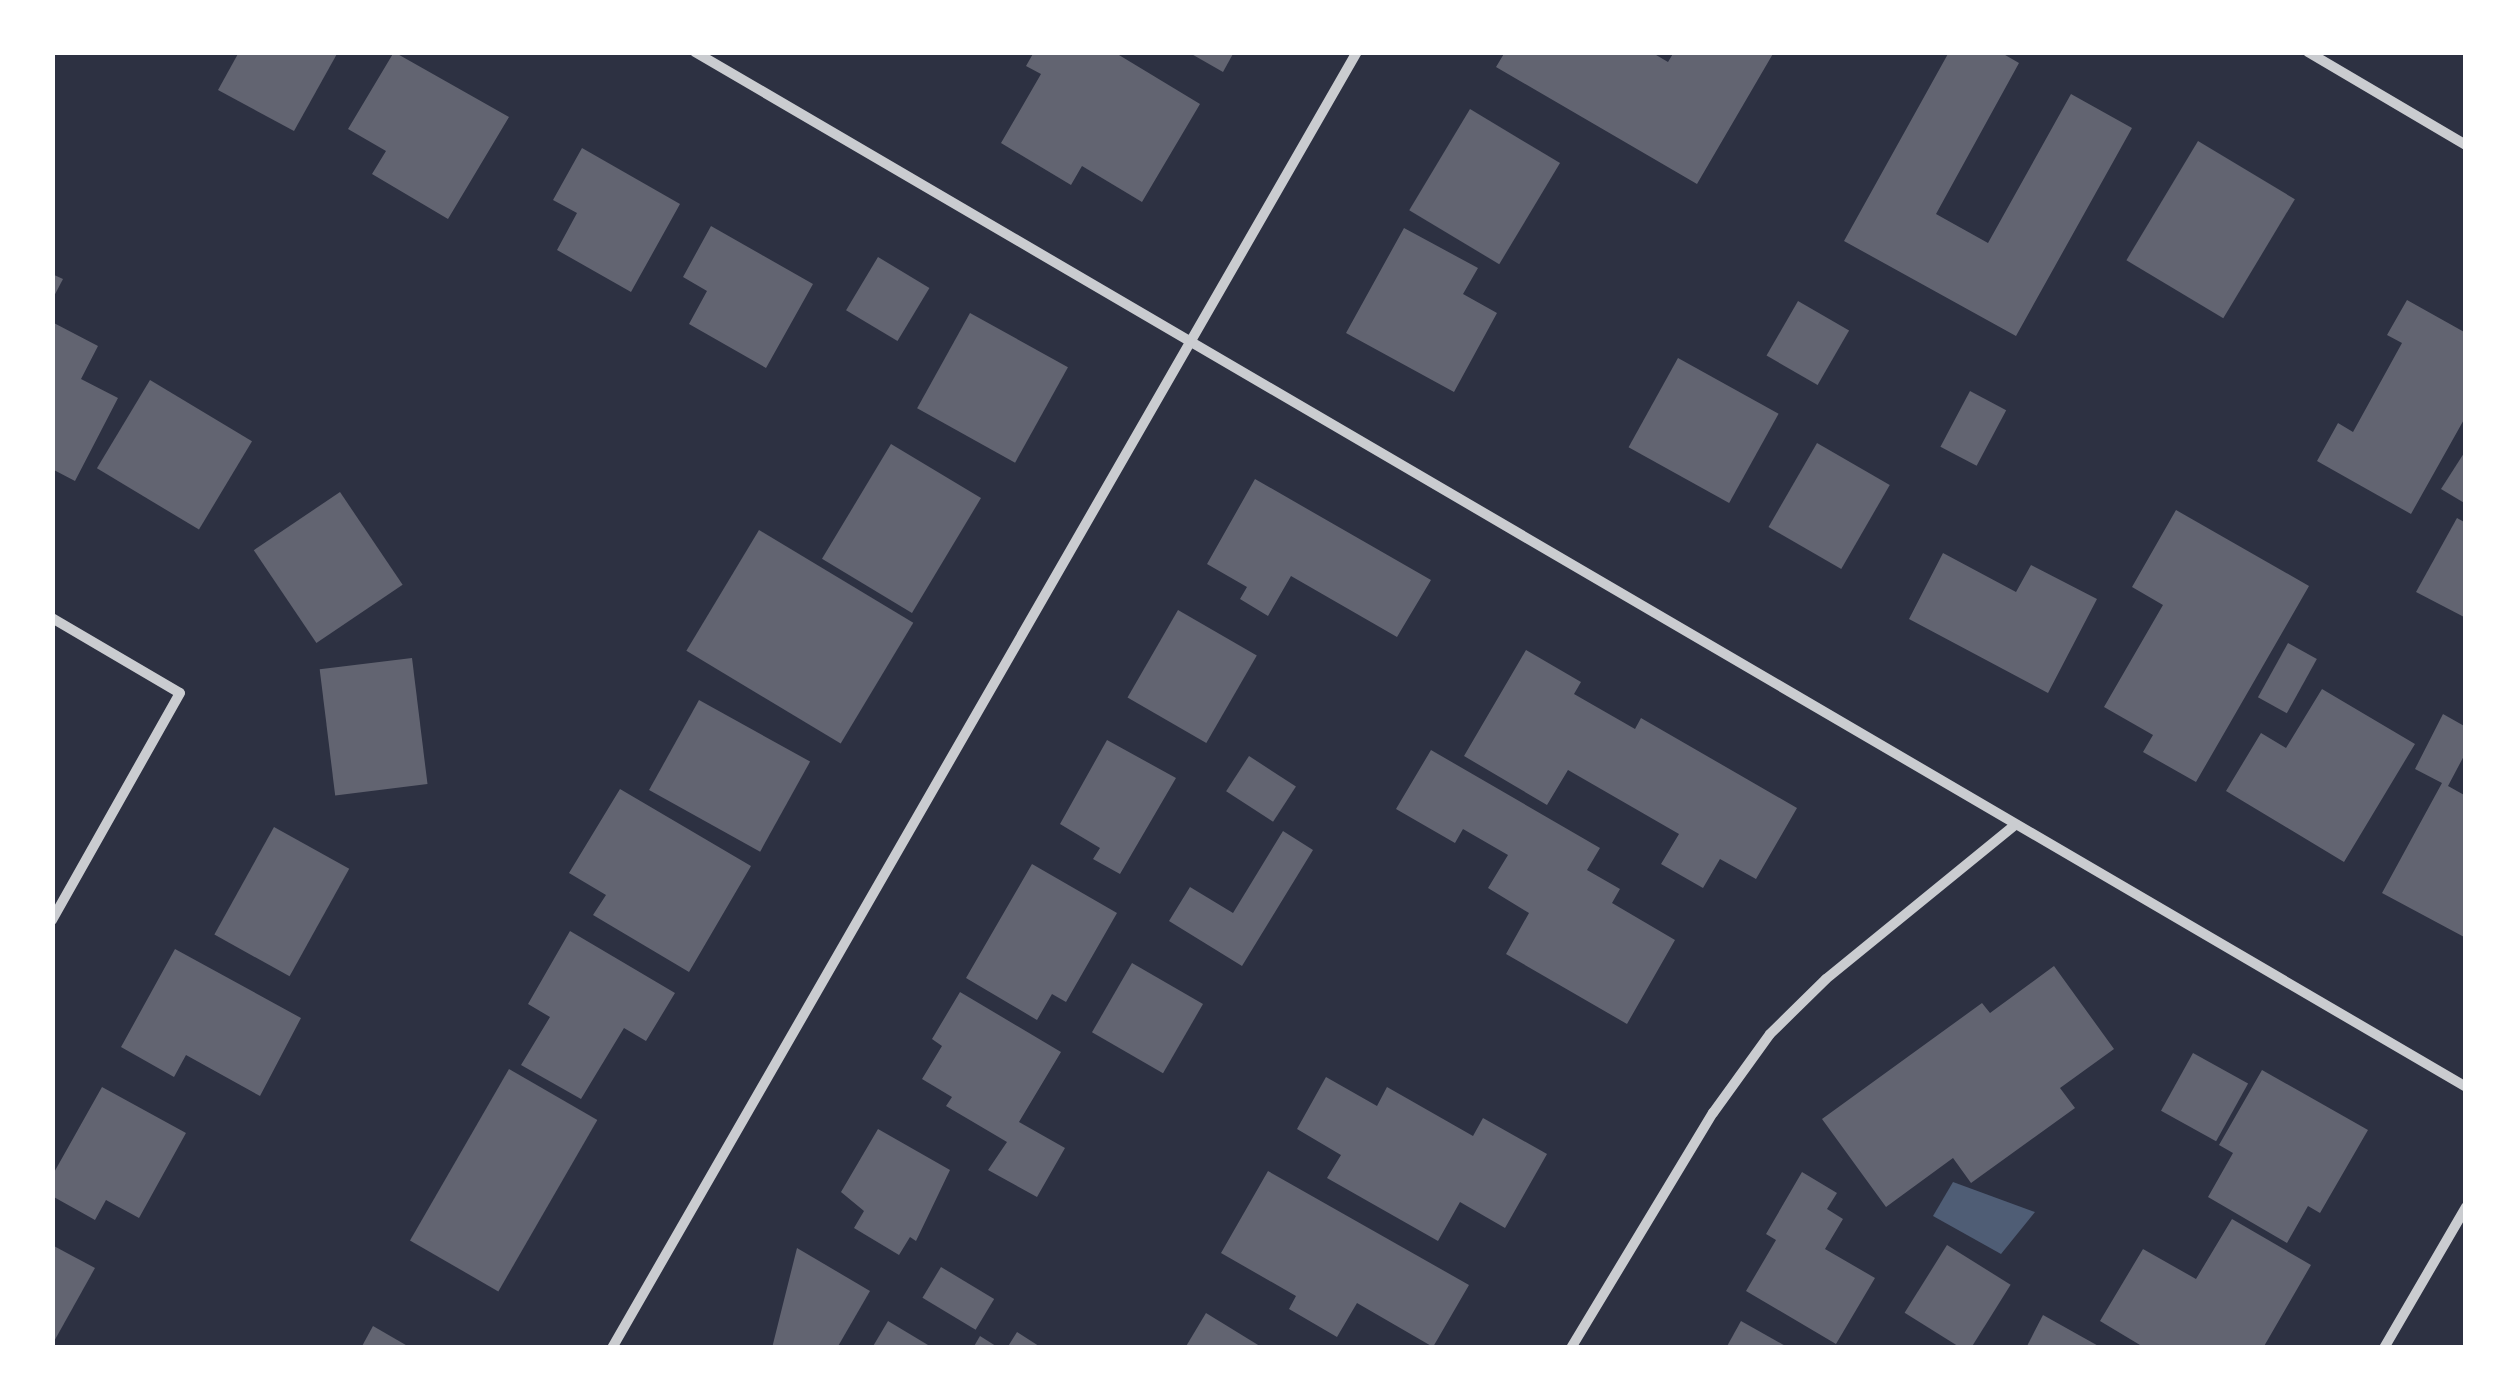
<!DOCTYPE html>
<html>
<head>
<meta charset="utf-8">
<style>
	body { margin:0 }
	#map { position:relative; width:2518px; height:1400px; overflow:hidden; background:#2d3142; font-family:Lato,sans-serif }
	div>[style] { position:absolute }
	.water>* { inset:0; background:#4f5d75 }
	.building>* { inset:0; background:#626471; transform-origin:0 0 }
	.minor>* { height:10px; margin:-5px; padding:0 5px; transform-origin:5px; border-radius:5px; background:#caccd0 }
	span { translate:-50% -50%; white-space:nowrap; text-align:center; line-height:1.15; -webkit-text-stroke:8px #fff; paint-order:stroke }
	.frame { position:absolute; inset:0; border:55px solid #fff; pointer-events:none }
</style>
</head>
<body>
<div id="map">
	<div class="water">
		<div style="clip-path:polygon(1953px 1182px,2035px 1212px,2001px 1254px,1933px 1216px)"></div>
	</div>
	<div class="building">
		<div style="clip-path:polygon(239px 52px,338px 52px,294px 131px,218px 90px)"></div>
		<div style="clip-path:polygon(394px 52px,509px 117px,448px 219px,372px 174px,386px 151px,348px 129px)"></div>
		<div style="clip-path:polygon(1034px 52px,1114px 52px,1200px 104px,1142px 202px,1082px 166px,1071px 185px,1001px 143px,1041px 74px,1026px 66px)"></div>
		<div style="clip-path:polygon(1188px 52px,1234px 52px,1223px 72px)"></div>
		<div style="clip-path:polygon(1505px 52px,1651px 52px,1668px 62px,1674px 52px,1774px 52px,1697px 184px,1496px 67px)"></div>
		<div style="clip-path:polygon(1949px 52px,2000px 52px,2019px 63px,1936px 214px,1988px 243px,2071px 94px,2132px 128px,2016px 336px,1844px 241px)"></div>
		<div style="left:1470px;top:109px;width:105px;height:118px;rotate:31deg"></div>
		<div style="left:2198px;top:141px;width:113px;height:139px;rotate:31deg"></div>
		<div style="clip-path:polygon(582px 148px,680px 204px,631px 292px,557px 250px,577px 213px,553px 200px)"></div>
		<div style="clip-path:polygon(711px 226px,813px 284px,766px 368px,689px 324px,707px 291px,683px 277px)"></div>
		<div style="clip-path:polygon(1404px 228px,1478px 268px,1463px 294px,1497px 313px,1454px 392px,1346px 333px)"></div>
		<div style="left:878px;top:257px;width:60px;height:62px;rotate:31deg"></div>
		<div style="clip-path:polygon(52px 274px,63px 279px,52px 300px)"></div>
		<div style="clip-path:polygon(2407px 300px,2466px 333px,2466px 416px,2411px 514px,2317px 461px,2338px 423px,2353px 432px,2402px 343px,2387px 335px)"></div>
		<div style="left:1798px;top:301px;width:59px;height:63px;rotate:30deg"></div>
		<div style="left:970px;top:313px;width:112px;height:109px;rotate:29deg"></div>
		<div style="clip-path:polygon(52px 322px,98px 346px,81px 379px,118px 398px,75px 481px,52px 469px)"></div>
		<div style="left:1678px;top:358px;width:115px;height:102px;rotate:29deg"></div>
		<div style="left:150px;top:380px;width:119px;height:103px;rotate:31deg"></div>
		<div style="left:1970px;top:391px;width:41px;height:63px;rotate:28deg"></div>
		<div style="left:1817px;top:443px;width:84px;height:97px;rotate:30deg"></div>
		<div style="left:891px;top:444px;width:105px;height:134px;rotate:31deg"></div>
		<div style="clip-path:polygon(2466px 450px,2466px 504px,2441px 489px)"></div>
		<div style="clip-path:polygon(1255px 479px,1431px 580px,1397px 637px,1291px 576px,1268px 616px,1240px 599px,1247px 587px,1207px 564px)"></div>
		<div style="left:340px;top:492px;width:112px;height:104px;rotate:56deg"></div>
		<div style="clip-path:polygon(2176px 510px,2309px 586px,2196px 782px,2143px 752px,2153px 735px,2104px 707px,2163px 605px,2132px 587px)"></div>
		<div style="clip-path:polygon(2457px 518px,2466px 523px,2466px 618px,2416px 592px)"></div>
		<div style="left:759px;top:530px;width:180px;height:141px;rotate:31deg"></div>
		<div style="clip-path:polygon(1943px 553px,2016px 592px,2031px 565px,2097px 599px,2048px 693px,1909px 619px)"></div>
		<div style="left:1178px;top:610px;width:91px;height:101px;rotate:30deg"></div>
		<div style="left:2288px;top:643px;width:33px;height:62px;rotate:29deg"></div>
		<div style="clip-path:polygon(1526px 650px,1581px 682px,1574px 694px,1635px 729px,1641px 718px,1797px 808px,1756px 879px,1720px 859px,1703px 888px,1661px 864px,1679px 834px,1568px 770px,1547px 805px,1464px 756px)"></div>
		<div style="left:412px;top:658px;width:127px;height:93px;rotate:83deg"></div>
		<div style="clip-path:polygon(2322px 689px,2415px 744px,2344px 862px,2226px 791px,2261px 733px,2286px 748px)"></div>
		<div style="left:699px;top:700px;width:127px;height:103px;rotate:29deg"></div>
		<div style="clip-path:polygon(2443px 714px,2466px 727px,2466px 752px,2448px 786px,2466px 796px,2466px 938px,2382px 893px,2442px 783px,2415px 769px)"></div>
		<div style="clip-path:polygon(1107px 740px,1176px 778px,1120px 874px,1093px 859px,1100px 848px,1060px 824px)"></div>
		<div style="clip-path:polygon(1431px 750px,1600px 848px,1587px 870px,1620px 889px,1612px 903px,1675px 940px,1627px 1024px,1506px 954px,1529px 913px,1488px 888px,1508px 855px,1463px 829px,1455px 843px,1396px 809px)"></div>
		<div style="left:1249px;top:756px;width:56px;height:42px;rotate:33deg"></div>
		<div style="clip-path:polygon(620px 789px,751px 866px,689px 972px,593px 915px,606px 895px,569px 873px)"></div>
		<div style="left:274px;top:827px;width:86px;height:123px;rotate:29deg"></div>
		<div style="clip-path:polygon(1283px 831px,1313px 850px,1242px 966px,1169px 921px,1190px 887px,1233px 913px)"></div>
		<div style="clip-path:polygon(1032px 864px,1117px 913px,1066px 1002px,1052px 994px,1037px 1020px,966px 978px)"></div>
		<div style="clip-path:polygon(570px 931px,675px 993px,646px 1041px,624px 1028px,581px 1099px,521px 1065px,550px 1017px,528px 1004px)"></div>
		<div style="clip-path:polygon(175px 949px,301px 1018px,260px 1096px,186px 1055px,174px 1077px,121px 1047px)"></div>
		<div style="left:1132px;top:963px;width:82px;height:80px;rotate:30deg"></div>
		<div style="clip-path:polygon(2054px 966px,2114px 1049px,2060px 1088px,2075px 1108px,1971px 1183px,1953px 1158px,1886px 1207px,1822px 1119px,1982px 1003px,1990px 1013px)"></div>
		<div style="clip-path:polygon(960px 992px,1061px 1052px,1019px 1122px,1065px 1148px,1037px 1197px,988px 1170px,1007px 1142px,946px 1106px,952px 1097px,922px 1079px,942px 1046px,932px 1039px)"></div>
		<div style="left:2193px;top:1053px;width:63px;height:66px;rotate:29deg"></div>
		<div style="left:509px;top:1069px;width:102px;height:198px;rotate:30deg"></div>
		<div style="clip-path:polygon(2262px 1070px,2368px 1130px,2320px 1213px,2308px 1206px,2287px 1243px,2208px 1197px,2233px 1153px,2219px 1145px)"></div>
		<div style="clip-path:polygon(1326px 1077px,1377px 1106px,1387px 1087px,1473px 1136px,1483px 1118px,1547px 1154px,1505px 1228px,1460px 1202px,1438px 1241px,1327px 1178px,1341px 1155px,1297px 1129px)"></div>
		<div style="clip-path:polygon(102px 1087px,186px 1133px,139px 1218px,106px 1200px,95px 1220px,52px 1196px,52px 1176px)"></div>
		<div style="clip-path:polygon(878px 1129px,950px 1170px,916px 1241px,910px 1237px,899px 1255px,854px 1228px,864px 1211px,841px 1192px)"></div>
		<div style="clip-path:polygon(1268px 1171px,1469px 1285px,1433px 1347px,1357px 1303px,1337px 1337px,1289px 1309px,1296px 1296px,1221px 1253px)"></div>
		<div style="clip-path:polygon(1802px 1172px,1837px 1193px,1827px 1209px,1843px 1219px,1825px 1249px,1875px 1278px,1836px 1344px,1746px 1291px,1776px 1240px,1766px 1234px)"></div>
		<div style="clip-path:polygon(2232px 1219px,2311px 1265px,2263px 1348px,2145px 1348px,2100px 1321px,2143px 1249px,2196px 1279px)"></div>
		<div style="clip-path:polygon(52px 1245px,95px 1268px,52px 1345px)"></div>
		<div style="left:1947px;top:1245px;width:75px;height:80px;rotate:32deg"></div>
		<div style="clip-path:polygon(797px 1248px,870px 1291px,837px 1348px,772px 1348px)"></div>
		<div style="left:941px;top:1267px;width:62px;height:36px;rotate:31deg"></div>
		<div style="clip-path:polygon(1206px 1313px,1263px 1348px,1185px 1348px)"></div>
		<div style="clip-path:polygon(2043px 1315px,2102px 1348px,2026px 1348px)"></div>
		<div style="clip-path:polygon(888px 1321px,933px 1348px,872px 1348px)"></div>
		<div style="clip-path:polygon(1741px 1321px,1789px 1348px,1726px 1348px)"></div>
		<div style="clip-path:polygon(373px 1326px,411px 1348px,361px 1348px)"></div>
		<div style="clip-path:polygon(1017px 1332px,1042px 1348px,1007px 1348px)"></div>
		<div style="clip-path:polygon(980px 1336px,999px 1348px,973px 1348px)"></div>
	</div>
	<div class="minor">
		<div style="left:695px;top:52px;width:2051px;rotate:30.3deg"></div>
		<div style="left:2308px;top:52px;width:183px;rotate:30.5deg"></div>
		<div style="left:52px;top:618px;width:148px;rotate:30.4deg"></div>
		<div style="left:180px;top:693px;width:261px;rotate:119.4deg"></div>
		<div style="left:612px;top:1348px;width:1495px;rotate:-60.11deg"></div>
		<div style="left:1571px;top:1348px;width:275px;rotate:-58.9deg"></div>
		<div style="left:1713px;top:1113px;width:97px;rotate:-54.2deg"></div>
		<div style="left:1770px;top:1034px;width:78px;rotate:-44.5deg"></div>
		<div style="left:1826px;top:979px;width:244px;rotate:-39.2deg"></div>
		<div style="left:2384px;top:1348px;width:163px;rotate:-59.8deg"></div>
	</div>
	<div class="frame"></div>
</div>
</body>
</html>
